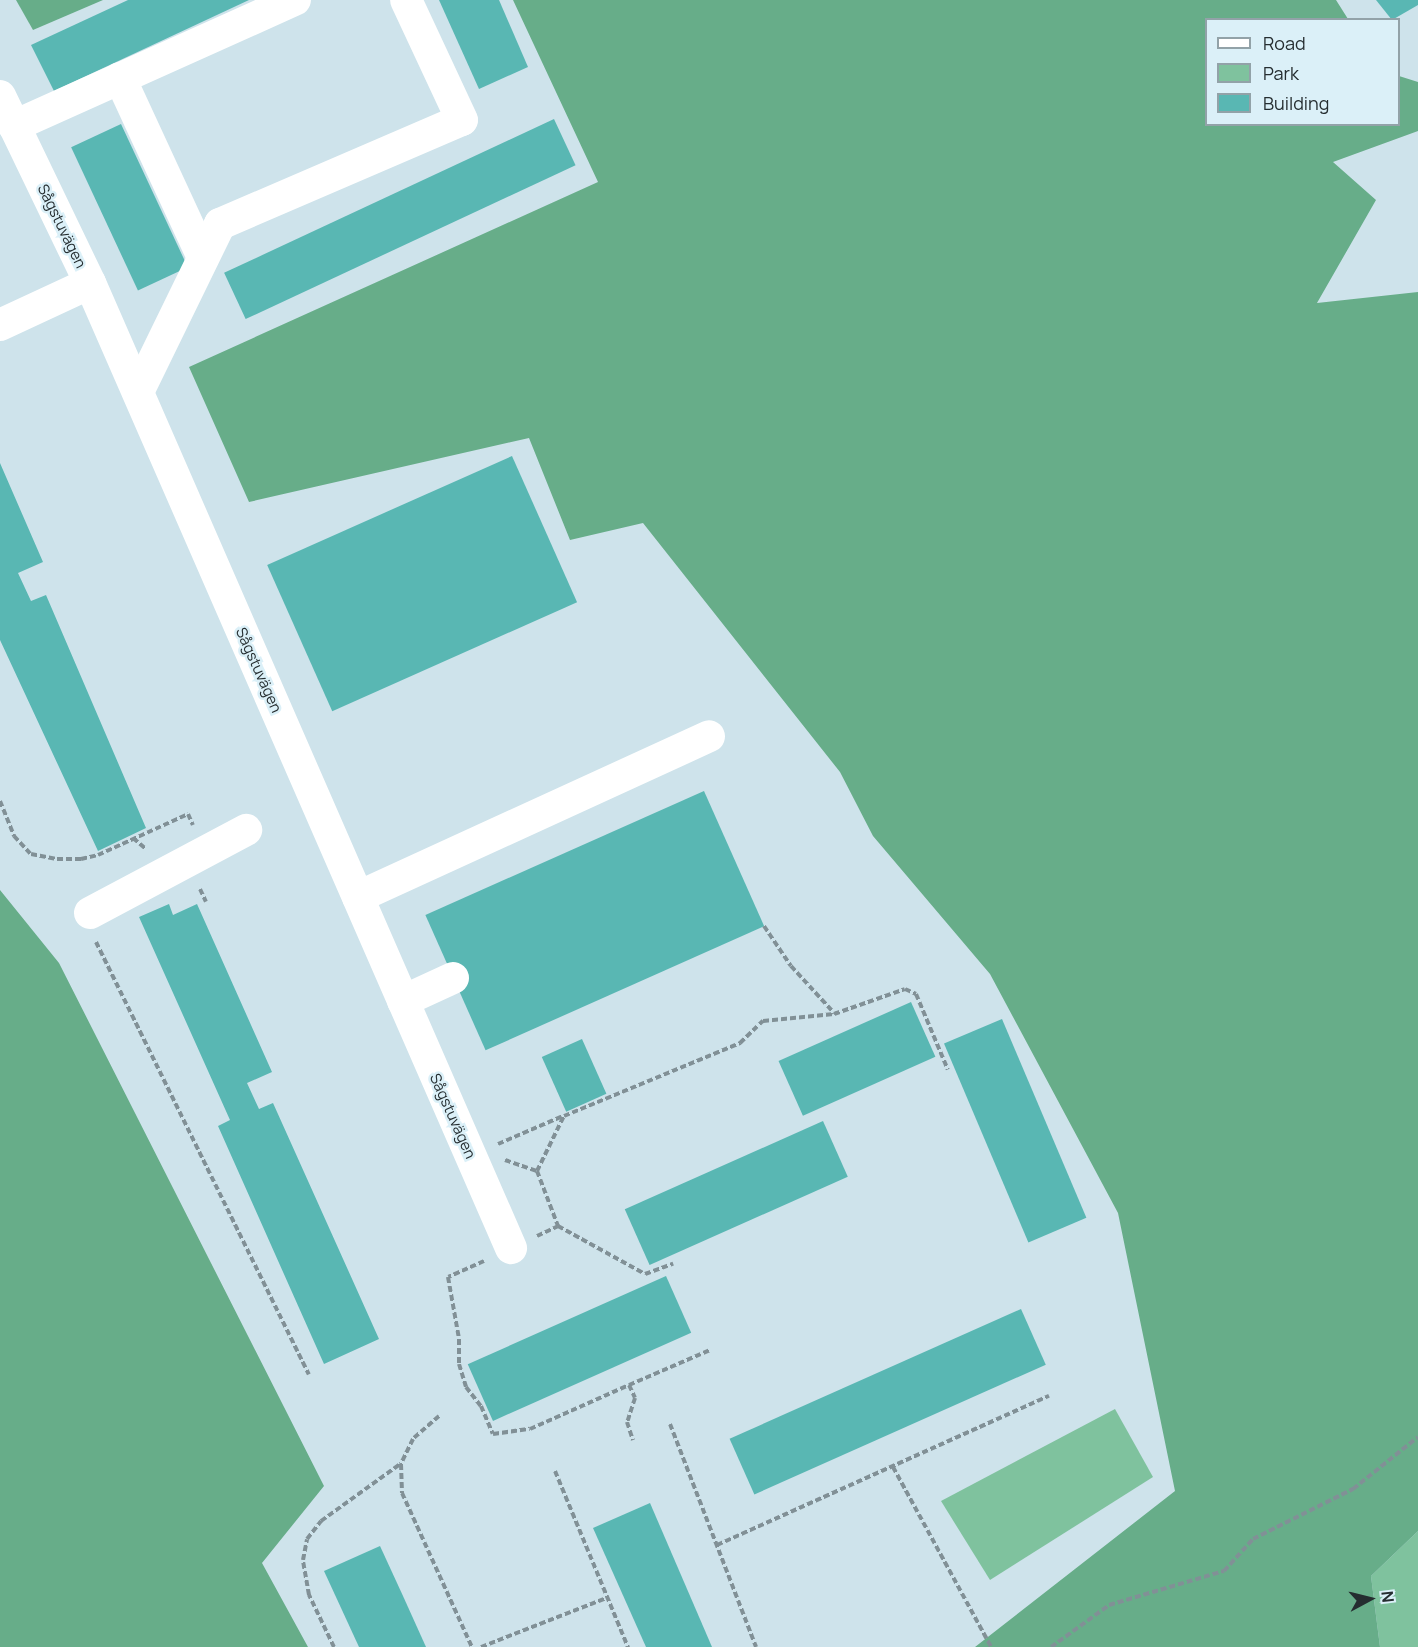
<!DOCTYPE html>
<html>
<head>
<meta charset="utf-8">
<style>
	body { margin:0 }
	#map { position:relative; width:1418px; height:1647px; overflow:hidden; background:#cee3eb; font-family:Manrope,sans-serif }
	div>[style] { position:absolute }
	.green>* { inset:0; background:#7fc29e }
	.forest>* { inset:0; background:#67ad89 }
	.building>* { inset:0; background:#59b7b3; transform-origin:0 0 }
	.path>* { height:4px; margin-top:-2px; transform-origin:0; background:repeating-linear-gradient(90deg,#819096 0 6px,transparent 0 9px) }
	.minor>* { height:32px; margin:-16px; padding:0 16px; transform-origin:16px; border-radius:16px; background:#fff }
	span { translate:-50% -50%; white-space:nowrap; text-align:center; line-height:1.15; -webkit-text-stroke:5px #dbf0f8; paint-order:stroke }
	.street-label { font-size:15px; color:#252d30 }
	.legend { position:absolute; left:1205px; top:18px; width:195px; height:108px; box-sizing:border-box; background:#dbf0f8; border:2px solid #92a2a8; margin:0; padding:8px 10px; list-style:none; font-size:18px; color:#252d30 }
	.legend li { display:flex; align-items:center; gap:12px; height:30px }
	.legend b { width:30px; border:2px solid #92a2a8 }
	.north { position:absolute; left:1340px; top:1569px; width:60px; height:60px; -webkit-text-stroke:4px #dbf0f8; paint-order:stroke; rotate:83deg; font-size:16px; font-weight:700; line-height:24px; text-align:center; color:#252d30 }
	.north::after { content:''; display:block; margin:auto; width:21px; height:27px; background:#252d30; clip-path:polygon(50% 0,100% 100%,50% 72%,0 100%) }
</style>
</head>
<body>
<div id="map">
	<div class="green">
		<div style="clip-path:polygon(1115px 1409px,1153px 1477px,990px 1580px,941px 1501px)"></div>
		<div style="clip-path:polygon(1418px 1531px,1418px 1647px,1380px 1647px,1371px 1576px)"></div>
	</div>
	<div class="forest">
		<div style="clip-path:polygon(16px 0,103px 0,33px 30px)"></div>
		<div style="clip-path:polygon(513px 0,1336px 0,1348px 19px,1206px 20px,1206px 124px,1398px 124px,1399px 76px,1418px 82px,1418px 131px,1333px 162px,1376px 200px,1317px 303px,1418px 292px,1418px 1531px,1371px 1576px,1380px 1647px,975px 1647px,1175px 1491px,1118px 1213px,990px 974px,873px 836px,840px 772px,643px 523px,570px 540px,529px 438px,249px 502px,189px 367px,598px 182px)"></div>
		<div style="clip-path:polygon(0 890px,59px 963px,324px 1486px,262px 1563px,308px 1647px,0 1647px)"></div>
	</div>
	<div class="building">
		<div style="clip-path:polygon(128px 0,249px 0,54px 91px,31px 45px)"></div>
		<div style="clip-path:polygon(439px 0,499px 0,528px 67px,479px 89px)"></div>
		<div style="clip-path:polygon(1376px 0,1418px 0,1418px 5px,1392px 20px)"></div>
		<div style="left:554px;top:119px;width:51px;height:364px;rotate:65deg"></div>
		<div style="left:121px;top:124px;width:158px;height:55px;rotate:65deg"></div>
		<div style="left:512px;top:456px;width:160px;height:268px;rotate:66deg"></div>
		<div style="clip-path:polygon(0 463px,43px 562px,18px 573px,31px 601px,46px 595px,146px 828px,98px 851px,0 640px)"></div>
		<div style="left:704px;top:791px;width:148px;height:305px;rotate:66deg"></div>
		<div style="clip-path:polygon(169px 904px,173px 915px,197px 904px,272px 1072px,247px 1083px,259px 1109px,273px 1103px,379px 1339px,324px 1364px,218px 1126px,230px 1120px,139px 917px)"></div>
		<div style="left:911px;top:1002px;width:60px;height:145px;rotate:66deg"></div>
		<div style="left:1002px;top:1019px;width:216px;height:63px;rotate:67deg"></div>
		<div style="left:582px;top:1039px;width:60px;height:44px;rotate:66deg"></div>
		<div style="left:823px;top:1121px;width:61px;height:217px;rotate:66deg"></div>
		<div style="left:666px;top:1276px;width:62px;height:217px;rotate:66deg"></div>
		<div style="left:1021px;top:1309px;width:61px;height:319px;rotate:66deg"></div>
		<div style="clip-path:polygon(650px 1503px,712px 1647px,646px 1647px,593px 1528px)"></div>
		<div style="clip-path:polygon(380px 1546px,403px 1596px,426px 1647px,359px 1647px,324px 1571px)"></div>
	</div>
	<div class="path">
		<div style="left:0;top:801px;width:38px;rotate:68deg"></div>
		<div style="left:14px;top:836px;width:25px;rotate:47deg"></div>
		<div style="left:31px;top:854px;width:26px;rotate:11deg"></div>
		<div style="left:57px;top:859px;width:24px"></div>
		<div style="left:81px;top:859px;width:17px;rotate:-13deg"></div>
		<div style="left:98px;top:855px;width:99px;rotate:-24.5deg"></div>
		<div style="left:188px;top:814px;width:12px;rotate:66deg"></div>
		<div style="left:133px;top:838px;width:17px;rotate:40deg"></div>
		<div style="left:200px;top:889px;width:14px;rotate:65deg"></div>
		<div style="left:764px;top:926px;width:48px;rotate:56deg"></div>
		<div style="left:791px;top:966px;width:64px;rotate:47.5deg"></div>
		<div style="left:96px;top:942px;width:482px;rotate:63.8deg"></div>
		<div style="left:498px;top:1144px;width:71px;rotate:-23.3deg"></div>
		<div style="left:505px;top:1160px;width:34px;rotate:19deg"></div>
		<div style="left:537px;top:1171px;width:59px;rotate:69.1deg"></div>
		<div style="left:558px;top:1226px;width:99px;rotate:28.9deg"></div>
		<div style="left:645px;top:1274px;width:30px;rotate:-20deg"></div>
		<div style="left:537px;top:1171px;width:61px;rotate:-63.9deg"></div>
		<div style="left:564px;top:1116px;width:191px;rotate:-22.5deg"></div>
		<div style="left:740px;top:1043px;width:32px;rotate:-44deg"></div>
		<div style="left:763px;top:1021px;width:71px;rotate:-5.6deg"></div>
		<div style="left:834px;top:1014px;width:75px;rotate:-19.4deg"></div>
		<div style="left:905px;top:989px;width:12px;rotate:24deg"></div>
		<div style="left:916px;top:994px;width:82px;rotate:67.2deg"></div>
		<div style="left:537px;top:1236px;width:23px;rotate:-25deg"></div>
		<div style="left:484px;top:1261px;width:39px;rotate:156deg"></div>
		<div style="left:448px;top:1277px;width:63px;rotate:79.9deg"></div>
		<div style="left:459px;top:1339px;width:25px;rotate:90deg"></div>
		<div style="left:459px;top:1364px;width:24px;rotate:73deg"></div>
		<div style="left:466px;top:1387px;width:24px;rotate:52deg"></div>
		<div style="left:481px;top:1406px;width:30px;rotate:67deg"></div>
		<div style="left:493px;top:1434px;width:37px;rotate:-8deg"></div>
		<div style="left:530px;top:1429px;width:108px;rotate:-24deg"></div>
		<div style="left:629px;top:1385px;width:14px;rotate:65deg"></div>
		<div style="left:635px;top:1398px;width:25px;rotate:108deg"></div>
		<div style="left:627px;top:1422px;width:19px;rotate:72deg"></div>
		<div style="left:629px;top:1385px;width:88px;rotate:-23.4deg"></div>
		<div style="left:439px;top:1416px;width:35px;rotate:139deg"></div>
		<div style="left:413px;top:1439px;width:28px;rotate:116deg"></div>
		<div style="left:401px;top:1464px;width:29px;rotate:88deg"></div>
		<div style="left:402px;top:1493px;width:169px;rotate:65.6deg"></div>
		<div style="left:670px;top:1424px;width:239px;rotate:68.9deg"></div>
		<div style="left:893px;top:1467px;width:205px;rotate:61.4deg"></div>
		<div style="left:555px;top:1471px;width:191px;rotate:67.5deg"></div>
		<div style="left:717px;top:1545px;width:364px;rotate:-24.2deg"></div>
		<div style="left:334px;top:1647px;width:58px;rotate:-115.7deg"></div>
		<div style="left:309px;top:1595px;width:36px;rotate:-100deg"></div>
		<div style="left:303px;top:1560px;width:21px;rotate:-79deg"></div>
		<div style="left:307px;top:1539px;width:23px;rotate:-52deg"></div>
		<div style="left:321px;top:1521px;width:97px;rotate:-35.8deg"></div>
		<div style="left:481px;top:1647px;width:135px;rotate:-21.3deg"></div>
		<div style="left:1051px;top:1647px;width:72px;rotate:-35.9deg"></div>
		<div style="left:1109px;top:1605px;width:120px;rotate:-16.5deg"></div>
		<div style="left:1224px;top:1571px;width:43px;rotate:-47.8deg"></div>
		<div style="left:1253px;top:1539px;width:112px;rotate:-26.6deg"></div>
		<div style="left:1353px;top:1489px;width:83px;rotate:-38.7deg"></div>
	</div>
	<div class="minor">
		<div style="left:120px;top:78px;width:198px;rotate:65.2deg"></div>
		<div style="left:0;top:96px;width:208px;rotate:64.3deg"></div>
		<div style="left:90px;top:283px;width:1053px;rotate:66.43deg"></div>
		<div style="left:14px;top:126px;width:308px;rotate:-24.2deg"></div>
		<div style="left:0;top:325px;width:99px;rotate:-25deg"></div>
		<div style="left:138px;top:392px;width:187px;rotate:-64deg"></div>
		<div style="left:220px;top:224px;width:263px;rotate:-23.3deg"></div>
		<div style="left:462px;top:120px;width:132px;rotate:-115deg"></div>
		<div style="left:358px;top:897px;width:386px;rotate:-24.6deg"></div>
		<div style="left:90px;top:913px;width:177px;rotate:-28deg"></div>
		<div style="left:403px;top:1001px;width:55px;rotate:-24.7deg"></div>
	</div>
	<div class="street-label">
		<span style="left:62px;top:226px;rotate:64deg">Sågstuvägen</span>
		<span style="left:259px;top:670px;rotate:66deg">Sågstuvägen</span>
		<span style="left:453px;top:1116px;rotate:66deg">Sågstuvägen</span>
	</div>
	<ul class="legend">
	<li><b style="height:8px;background:#fff"></b>Road</li>
	<li><b style="height:16px;background:#7fc29e"></b>Park</li>
	<li><b style="height:16px;background:#59b7b3"></b>Building</li>
	</ul>
	<div class="north">N</div>
</div>
</body>
</html>
